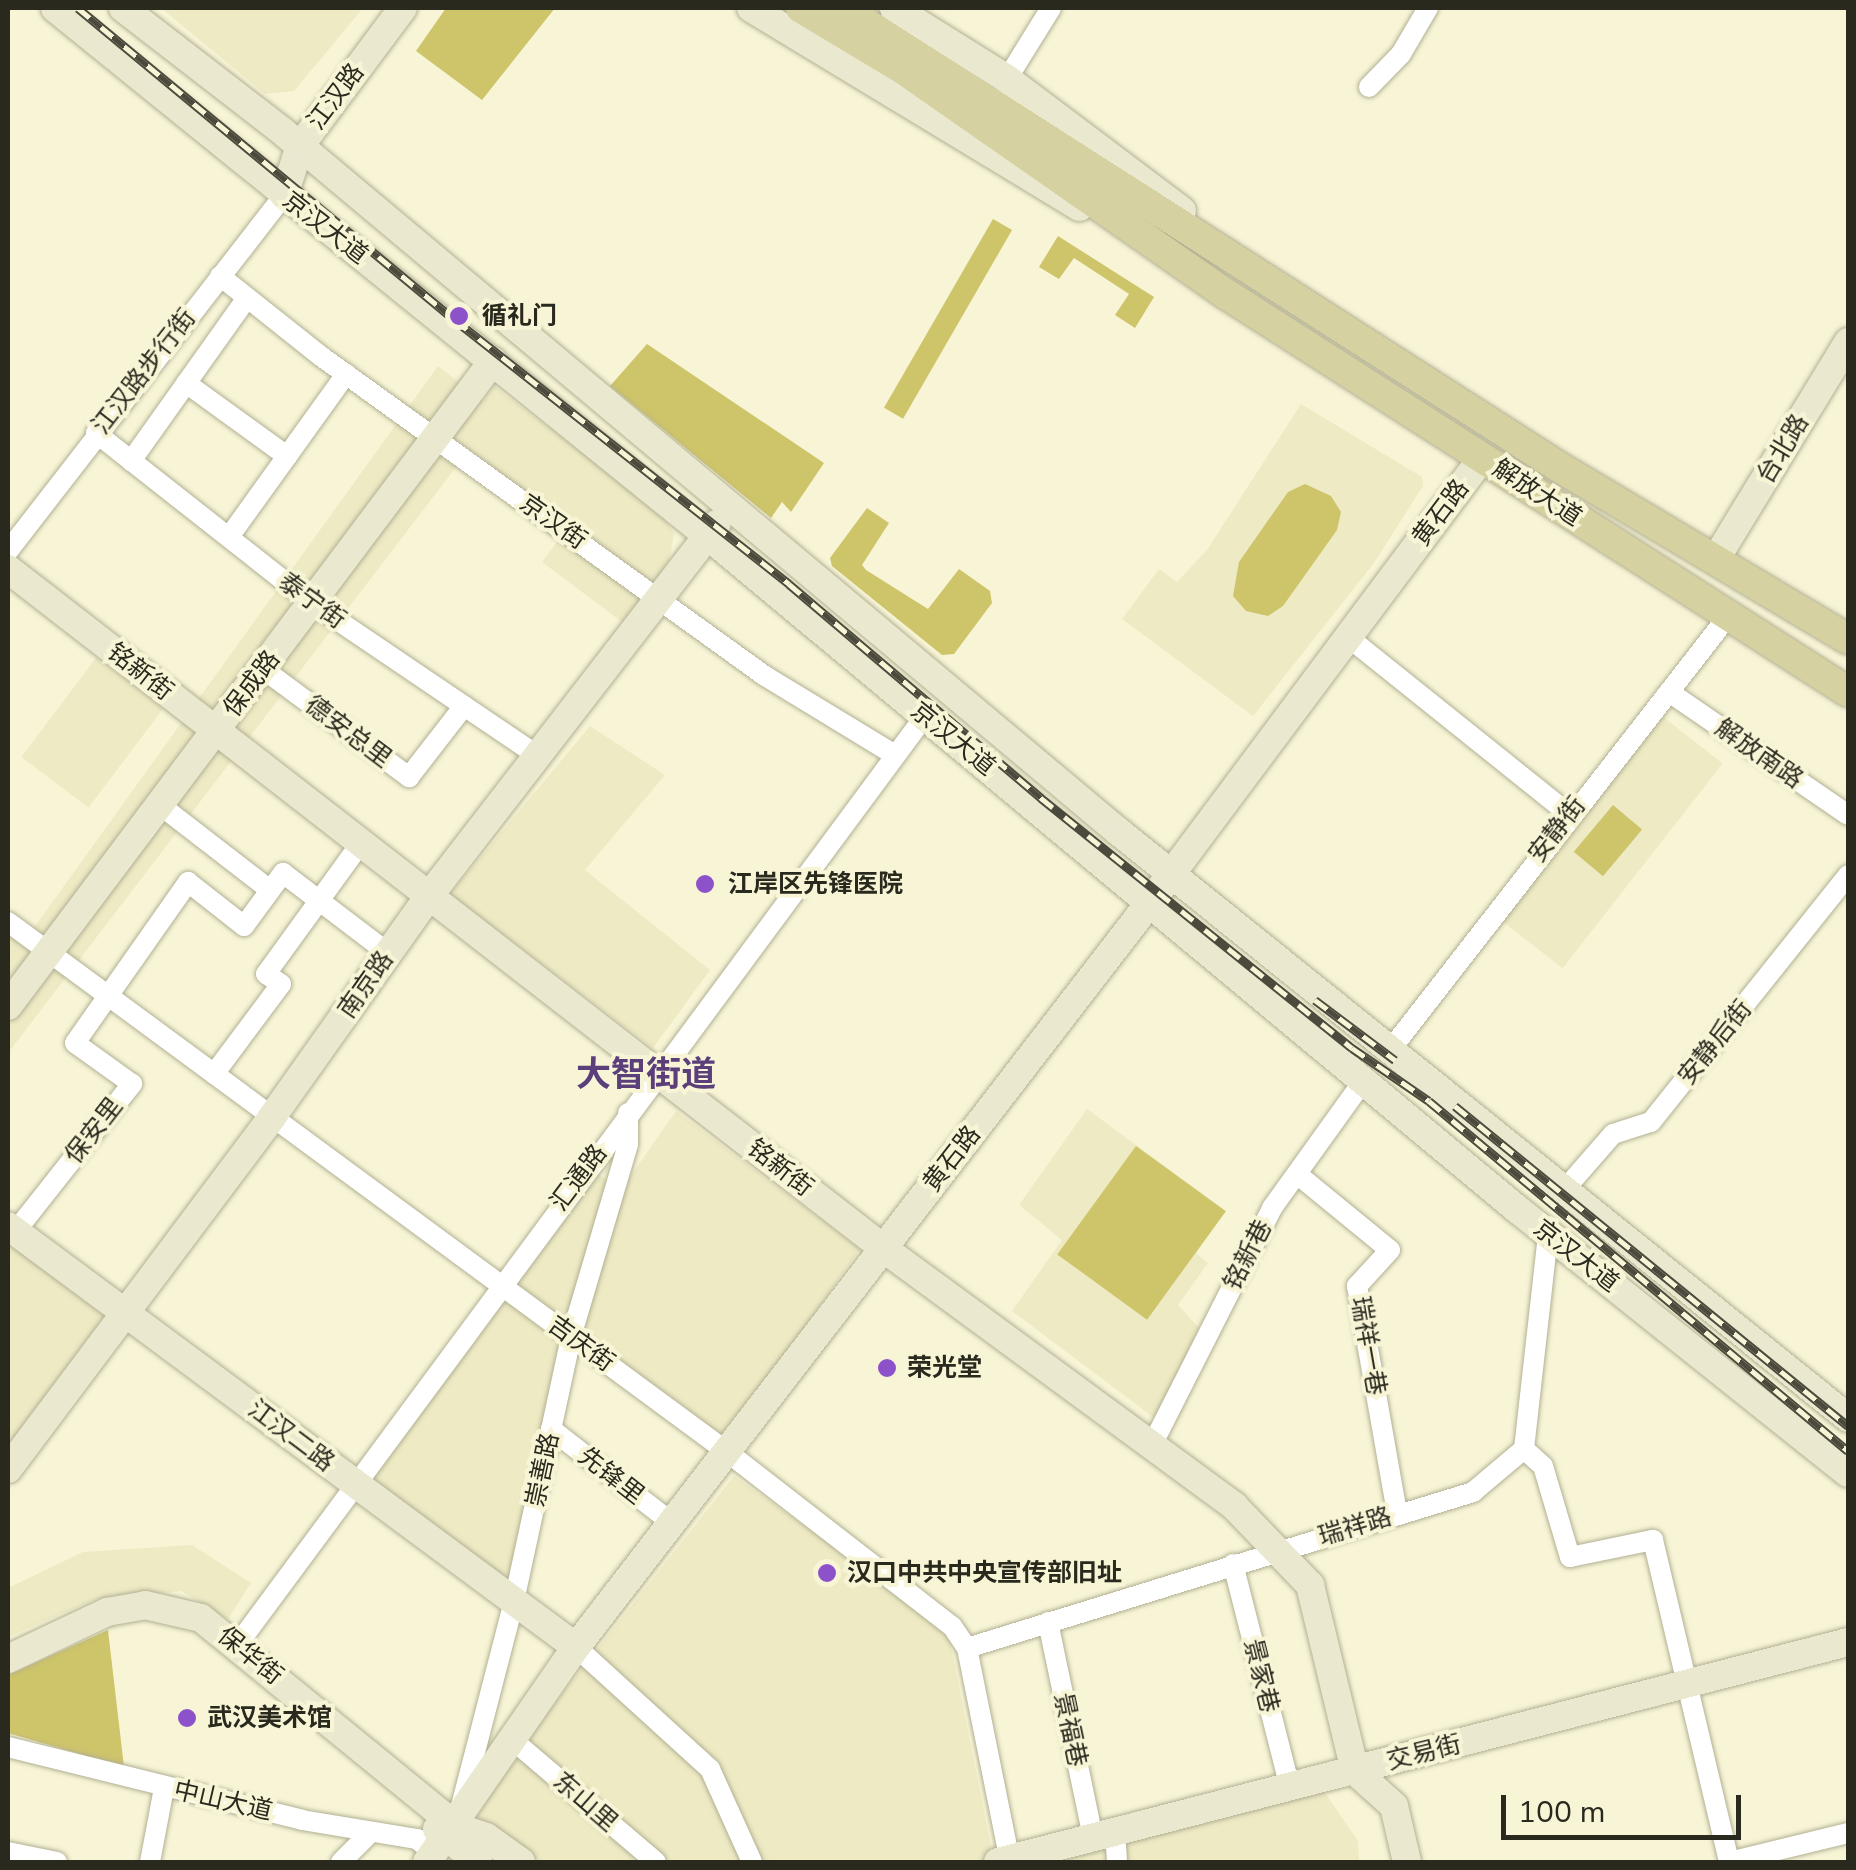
<!DOCTYPE html>
<html>
<head>
<meta charset="utf-8">
<style>
	body { margin:0 }
	#map { position:relative; width:1856px; height:1870px; overflow:hidden; background:#f8f5d7; font-family:"Nunito Sans","Noto Sans SC",sans-serif }
	div>[style] { position:absolute }
	.built>* { inset:0; background:#edeac4; transform-origin:0 0 }
	.green>* { inset:0; background:#cec46a; transform-origin:0 0 }
	.roads { filter:drop-shadow(0 0 2px #b2b093) drop-shadow(0 0 2px #b2b093) }
	.street>* { height:20px; margin:-10px; padding:0 10px; transform-origin:10px; border-radius:10px; background:#fff }
	.secondary>* { height:28px; margin:-14px; padding:0 14px; transform-origin:14px; border-radius:14px; background:#ebe8d0 }
	.primary>* { height:30px; margin:-15px; padding:0 15px; transform-origin:15px; border-radius:15px; background:#d6d1a0 }
	.rail>* { height:9px; margin-top:-4.5px; transform-origin:0; background:repeating-linear-gradient(90deg,#f8f5d7 0 15px,#4c4a3c 0 30px); box-sizing:border-box; border-block:2px solid #4c4a3c }
	.dots>* { width:28px; height:28px; translate:-50% -50%; box-sizing:border-box; border:5px solid #f8f5d7; border-radius:50% }
	span { translate:-50% -50%; white-space:nowrap; text-align:center; line-height:1.15; -webkit-text-stroke:8px #f8f5d7; paint-order:stroke }
	.street-label { font-size:25px; color:#2a291e }
	.poi-label { font-size:25px; color:#2a291e; font-weight:700 }
	.left { translate:0 -50%; text-align:left }
	.district-label { font-size:35px; color:#5b3f7b; font-weight:700 }
	.frame { position:absolute; inset:0; border:10px solid #2a291e; pointer-events:none }
	.scale { position:absolute; left:1501px; top:1795px; width:240px; height:45px; box-sizing:border-box; border:5px solid #2a291e; border-top:0; padding-left:12px; font-size:30px; line-height:35px; white-space:nowrap; color:#2a291e; -webkit-text-stroke:8px #f8f5d7; paint-order:stroke }
</style>
</head>
<body>
<div id="map">
	<div class="built">
		<div style="clip-path:polygon(161px 8px,363px 8px,294px 91px,265px 94px)"></div>
		<div style="clip-path:polygon(438px 366px,483px 401px,494px 386px,660px 512px,674px 533px,669px 563px,622px 622px,542px 562px,565px 531px,463px 458px,8px 1053px,8px 933px,23px 943px)"></div>
		<div style="clip-path:polygon(1301px 404px,1422px 477px,1423px 486px,1374px 563px,1253px 716px,1122px 619px,1159px 569px,1177px 582px,1207px 550px)"></div>
		<div style="left:96px;top:658px;width:84px;height:124px;rotate:37deg"></div>
		<div style="left:1662px;top:716px;width:77px;height:260px;rotate:38deg"></div>
		<div style="clip-path:polygon(590px 726px,665px 775px,585px 870px,710px 970px,653px 1048px,450px 894px)"></div>
		<div style="clip-path:polygon(1087px 1109px,1226px 1211px,1196px 1253px,1208px 1263px,1178px 1305px,1202px 1331px,1157px 1420px,1012px 1311px,1062px 1240px,1019px 1205px)"></div>
		<div style="clip-path:polygon(676px 1111px,860px 1249px,724px 1440px,581px 1334px,623px 1187px)"></div>
		<div style="clip-path:polygon(594px 1172px,610px 1182px,568px 1321px,510px 1281px)"></div>
		<div style="clip-path:polygon(8px 1243px,104px 1316px,8px 1448px)"></div>
		<div style="clip-path:polygon(500px 1297px,559px 1341px,510px 1584px,370px 1483px)"></div>
		<div style="clip-path:polygon(734px 1476px,947px 1627px,994px 1862px,541px 1862px,468px 1813px)"></div>
		<div style="clip-path:polygon(192px 1545px,251px 1583px,228px 1619px,181px 1591px,96px 1599px,8px 1637px,8px 1588px,83px 1552px)"></div>
		<div style="clip-path:polygon(1323px 1790px,1358px 1841px,1359px 1862px,1033px 1862px)"></div>
	</div>
	<div class="green">
		<div style="clip-path:polygon(446px 8px,555px 8px,482px 100px,416px 51px)"></div>
		<div style="left:993px;top:219px;width:22px;height:218px;rotate:30deg"></div>
		<div style="clip-path:polygon(1058px 236px,1154px 297px,1135px 328px,1115px 315px,1129px 294px,1074px 258px,1059px 279px,1039px 267px)"></div>
		<div style="clip-path:polygon(647px 344px,824px 463px,791px 512px,782px 502px,771px 518px,610px 386px)"></div>
		<div style="clip-path:polygon(1305px 484px,1331px 496px,1341px 512px,1337px 530px,1283px 606px,1268px 616px,1246px 611px,1233px 596px,1239px 562px,1288px 492px)"></div>
		<div style="clip-path:polygon(867px 508px,889px 523px,862px 565px,866px 570px,928px 609px,959px 569px,990px 591px,992px 603px,954px 654px,942px 655px,832px 566px,830px 558px)"></div>
		<div style="left:1613px;top:805px;width:38px;height:61px;rotate:40deg"></div>
		<div style="left:1136px;top:1146px;width:111px;height:134px;rotate:36deg"></div>
		<div style="clip-path:polygon(108px 1630px,124px 1767px,8px 1733px,8px 1675px)"></div>
	</div>
	<div class="roads">
		<div class="street">
			<div style="left:1007px;top:79px;width:84px;rotate:-58.2deg"></div>
			<div style="left:1369px;top:87px;width:46px;rotate:-45.9deg"></div>
			<div style="left:1401px;top:54px;width:53px;rotate:-59.6deg"></div>
			<div style="left:220px;top:276px;width:130px;rotate:38.5deg"></div>
			<div style="left:322px;top:357px;width:546px;rotate:35.76deg"></div>
			<div style="left:765px;top:676px;width:152px;rotate:31.3deg"></div>
			<div style="left:186px;top:383px;width:125px;rotate:35.9deg"></div>
			<div style="left:96px;top:433px;width:275px;rotate:38.2deg"></div>
			<div style="left:312px;top:603px;width:273px;rotate:34.1deg"></div>
			<div style="left:131px;top:461px;width:200px;rotate:-54.6deg"></div>
			<div style="left:229px;top:537px;width:201px;rotate:-54.3deg"></div>
			<div style="left:8px;top:551px;width:450px;rotate:-52.2deg"></div>
			<div style="left:1348px;top:637px;width:283px;rotate:38.7deg"></div>
			<div style="left:263px;top:669px;width:182px;rotate:36.5deg"></div>
			<div style="left:409px;top:777px;width:90px;rotate:-52.2deg"></div>
			<div style="left:1669px;top:692px;width:217px;rotate:34.5deg"></div>
			<div style="left:160px;top:805px;width:139px;rotate:37.7deg"></div>
			<div style="left:8px;top:922px;width:892px;rotate:36.38deg"></div>
			<div style="left:726px;top:1451px;width:286px;rotate:37.8deg"></div>
			<div style="left:952px;top:1626px;width:27px;rotate:56deg"></div>
			<div style="left:967px;top:1648px;width:218px;rotate:78.6deg"></div>
			<div style="left:1391px;top:1049px;width:550px;rotate:-52.09deg"></div>
			<div style="left:214px;top:1074px;width:112px;rotate:-53.3deg"></div>
			<div style="left:281px;top:984px;width:18px;rotate:-146deg"></div>
			<div style="left:266px;top:974px;width:162px;rotate:-54.1deg"></div>
			<div style="left:1297px;top:1174px;width:120px;rotate:39.3deg"></div>
			<div style="left:1390px;top:1250px;width:49px;rotate:132.5deg"></div>
			<div style="left:1357px;top:1286px;width:230px;rotate:80deg"></div>
			<div style="left:1565px;top:1189px;width:73px;rotate:-48.9deg"></div>
			<div style="left:1613px;top:1134px;width:40px;rotate:-18deg"></div>
			<div style="left:1651px;top:1122px;width:316px;rotate:-51.4deg"></div>
			<div style="left:15px;top:1232px;width:189px;rotate:-51.7deg"></div>
			<div style="left:132px;top:1084px;width:70px;rotate:-144.3deg"></div>
			<div style="left:75px;top:1043px;width:197px;rotate:-54.9deg"></div>
			<div style="left:188px;top:882px;width:71px;rotate:38.2deg"></div>
			<div style="left:244px;top:926px;width:66px;rotate:-53.7deg"></div>
			<div style="left:283px;top:873px;width:132px;rotate:37.3deg"></div>
			<div style="left:551px;top:1429px;width:153px;rotate:37.8deg"></div>
			<div style="left:1153px;top:1443px;width:263px;rotate:-63.1deg"></div>
			<div style="left:1272px;top:1208px;width:158px;rotate:-54.3deg"></div>
			<div style="left:1524px;top:1449px;width:25px;rotate:42deg"></div>
			<div style="left:1543px;top:1466px;width:95px;rotate:73.5deg"></div>
			<div style="left:1570px;top:1557px;width:85px;rotate:-11.6deg"></div>
			<div style="left:1653px;top:1540px;width:331px;rotate:76.7deg"></div>
			<div style="left:1729px;top:1862px;width:122px;rotate:-13.7deg"></div>
			<div style="left:1233px;top:1564px;width:230px;rotate:75.7deg"></div>
			<div style="left:1048px;top:1622px;width:220px;rotate:78.2deg"></div>
			<div style="left:238px;top:1644px;width:1155px;rotate:-53.49deg"></div>
			<div style="left:576px;top:1647px;width:181px;rotate:42.3deg"></div>
			<div style="left:710px;top:1769px;width:102px;rotate:65.7deg"></div>
			<div style="left:967px;top:1648px;width:530px;rotate:-17.13deg"></div>
			<div style="left:1473px;top:1492px;width:67px;rotate:-40.1deg"></div>
			<div style="left:1524px;top:1449px;width:216px;rotate:-83.6deg"></div>
			<div style="left:515px;top:1742px;width:185px;rotate:40.4deg"></div>
			<div style="left:8px;top:1747px;width:303px;rotate:13.9deg"></div>
			<div style="left:302px;top:1820px;width:117px;rotate:9.4deg"></div>
			<div style="left:417px;top:1839px;width:23px;rotate:40deg"></div>
			<div style="left:460px;top:1810px;width:216px;rotate:-75.5deg"></div>
			<div style="left:514px;top:1601px;width:270px;rotate:-77.8deg"></div>
			<div style="left:571px;top:1337px;width:201px;rotate:-73.5deg"></div>
			<div style="left:628px;top:1144px;width:31px;rotate:-90deg"></div>
			<div style="left:1115px;top:1832px;width:30px;rotate:86deg"></div>
			<div style="left:8px;top:1852px;width:50px;rotate:11.5deg"></div>
			<div style="left:150px;top:1862px;width:75px;rotate:-79.3deg"></div>
			<div style="left:341px;top:1862px;width:42px;rotate:-45deg"></div>
		</div>
		<div class="secondary">
			<div style="left:55px;top:8px;width:855px;rotate:38.97deg"></div>
			<div style="left:720px;top:546px;width:1037px;rotate:39.76deg"></div>
			<div style="left:1517px;top:1209px;width:423px;rotate:38.6deg"></div>
			<div style="left:123px;top:8px;width:201px;rotate:37.7deg"></div>
			<div style="left:282px;top:131px;width:1092px;rotate:39.95deg"></div>
			<div style="left:1119px;top:832px;width:935px;rotate:38.79deg"></div>
			<div style="left:751px;top:8px;width:384px;rotate:31.2deg"></div>
			<div style="left:894px;top:8px;width:133px;rotate:32.1deg"></div>
			<div style="left:1007px;top:79px;width:219px;rotate:37deg"></div>
			<div style="left:284px;top:195px;width:52px;rotate:-71.9deg"></div>
			<div style="left:300px;top:146px;width:172px;rotate:-53.3deg"></div>
			<div style="left:1717px;top:557px;width:252px;rotate:-58.6deg"></div>
			<div style="left:8px;top:569px;width:1108px;rotate:37.81deg"></div>
			<div style="left:883px;top:1248px;width:436px;rotate:36.3deg"></div>
			<div style="left:1234px;top:1506px;width:110px;rotate:46.1deg"></div>
			<div style="left:1310px;top:1585px;width:191px;rotate:76.4deg"></div>
			<div style="left:1355px;top:1771px;width:52px;rotate:41.9deg"></div>
			<div style="left:1394px;top:1806px;width:57px;rotate:76.9deg"></div>
			<div style="left:8px;top:1006px;width:807px;rotate:-53.06deg"></div>
			<div style="left:8px;top:1226px;width:707px;rotate:36.55deg"></div>
			<div style="left:8px;top:1469px;width:440px;rotate:-53.1deg"></div>
			<div style="left:272px;top:1117px;width:271px;rotate:-54.6deg"></div>
			<div style="left:429px;top:896px;width:470px;rotate:-52.3deg"></div>
			<div style="left:8px;top:1659px;width:110px;rotate:-25.4deg"></div>
			<div style="left:107px;top:1612px;width:39px;rotate:-10deg"></div>
			<div style="left:145px;top:1605px;width:57px;rotate:13.1deg"></div>
			<div style="left:201px;top:1618px;width:330px;rotate:39.2deg"></div>
			<div style="left:457px;top:1827px;width:31px;rotate:19deg"></div>
			<div style="left:486px;top:1837px;width:43px;rotate:35.5deg"></div>
			<div style="left:437px;top:1829px;width:53px;rotate:38.8deg"></div>
			<div style="left:427px;top:1862px;width:262px;rotate:-55.3deg"></div>
			<div style="left:576px;top:1647px;width:942px;rotate:-52.38deg"></div>
			<div style="left:1151px;top:901px;width:553px;rotate:-53.23deg"></div>
			<div style="left:998px;top:1862px;width:878px;rotate:-14.51deg"></div>
		</div>
		<div class="primary">
			<div style="left:801px;top:8px;width:119px;rotate:30.9deg"></div>
			<div style="left:903px;top:69px;width:394px;rotate:34.9deg"></div>
			<div style="left:1226px;top:294px;width:738px;rotate:32.61deg"></div>
			<div style="left:842px;top:8px;width:848px;rotate:32.62deg"></div>
			<div style="left:1556px;top:465px;width:340px;rotate:30.8deg"></div>
		</div>
	</div>
	<div class="rail">
		<div style="left:78px;top:8px;width:489px;rotate:39.6deg"></div>
		<div style="left:455px;top:320px;width:426px;rotate:38.3deg"></div>
		<div style="left:789px;top:584px;width:331px;rotate:40.3deg"></div>
		<div style="left:1041px;top:798px;width:399px;rotate:38.8deg"></div>
		<div style="left:1352px;top:1048px;width:93px;rotate:34.5deg"></div>
		<div style="left:1429px;top:1101px;width:546px;rotate:39.87deg"></div>
		<div style="left:1315px;top:1000px;width:100px;rotate:36.9deg"></div>
		<div style="left:1455px;top:1106px;width:507px;rotate:39.15deg"></div>
	</div>
	<div class="dots">
		<div style="left:459px;top:316px;background:#8d52c9"></div>
		<div style="left:705px;top:884px;background:#8d52c9"></div>
		<div style="left:887px;top:1368px;background:#8d52c9"></div>
		<div style="left:827px;top:1573px;background:#8d52c9"></div>
		<div style="left:187px;top:1718px;background:#8d52c9"></div>
	</div>
	<div class="street-label">
		<span style="left:336px;top:97px;rotate:-53deg">江汉路</span>
		<span style="left:325px;top:228px;rotate:38deg">京汉大道</span>
		<span style="left:144px;top:372px;rotate:-52deg">江汉路步行街</span>
		<span style="left:1783px;top:449px;rotate:-59deg">台北路</span>
		<span style="left:1537px;top:493px;rotate:33deg">解放大道</span>
		<span style="left:1441px;top:513px;rotate:-53deg">黄石路</span>
		<span style="left:553px;top:522px;rotate:35deg">京汉街</span>
		<span style="left:312px;top:601px;rotate:36deg">泰宁街</span>
		<span style="left:140px;top:672px;rotate:38deg">铭新街</span>
		<span style="left:252px;top:684px;rotate:-53deg">保成路</span>
		<span style="left:348px;top:732px;rotate:37deg">德安总里</span>
		<span style="left:953px;top:739px;rotate:39deg">京汉大道</span>
		<span style="left:1759px;top:754px;rotate:35deg">解放南路</span>
		<span style="left:1557px;top:830px;rotate:-52deg">安静街</span>
		<span style="left:366px;top:985px;rotate:-55deg">南京路</span>
		<span style="left:1715px;top:1043px;rotate:-51deg">安静后街</span>
		<span style="left:94px;top:1131px;rotate:-52deg">保安里</span>
		<span style="left:952px;top:1159px;rotate:-52deg">黄石路</span>
		<span style="left:780px;top:1168px;rotate:38deg">铭新街</span>
		<span style="left:579px;top:1178px;rotate:-53deg">汇通路</span>
		<span style="left:1248px;top:1255px;rotate:-63deg">铭新巷</span>
		<span style="left:1576px;top:1256px;rotate:38deg">京汉大道</span>
		<span style="left:581px;top:1344px;rotate:36deg">吉庆街</span>
		<span style="left:1368px;top:1346px;rotate:80deg">瑞祥一巷</span>
		<span style="left:291px;top:1436px;rotate:37deg">江汉二路</span>
		<span style="left:543px;top:1470px;rotate:-78deg">崇善路</span>
		<span style="left:611px;top:1476px;rotate:38deg">先锋里</span>
		<span style="left:1355px;top:1527px;rotate:-17deg">瑞祥路</span>
		<span style="left:250px;top:1656px;rotate:39deg">保华街</span>
		<span style="left:1261px;top:1676px;rotate:76deg">景家巷</span>
		<span style="left:1070px;top:1730px;rotate:78deg">景福巷</span>
		<span style="left:1424px;top:1753px;rotate:-14deg">交易街</span>
		<span style="left:223px;top:1801px;rotate:13deg">中山大道</span>
		<span style="left:585px;top:1802px;rotate:41deg">东山里</span>
	</div>
	<div class="poi-label">
		<span class="left" style="left:482px;top:316px">循礼门</span>
		<span class="left" style="left:728px;top:884px">江岸区先锋医院</span>
		<span class="left" style="left:907px;top:1368px">荣光堂</span>
		<span class="left" style="left:847px;top:1573px">汉口中共中央宣传部旧址</span>
		<span class="left" style="left:207px;top:1718px">武汉美术馆</span>
	</div>
	<div class="district-label">
		<span style="left:646px;top:1075px">大智街道</span>
	</div>
	<div class="frame"></div>
	<div class="scale">100 m</div>
</div>
</body>
</html>
